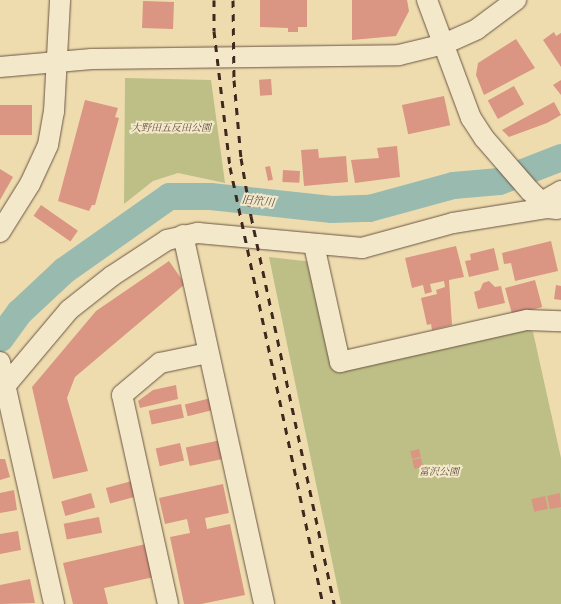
<!DOCTYPE html>
<html>
<head>
<meta charset="utf-8">
<style>
	body { margin:0 }
	#map { position:relative; width:561px; height:604px; overflow:hidden; background:#eedcaf; font-family:"Libre Caslon Text","Noto Serif JP",serif }
	div>[style] { position:absolute }
	.green>* { inset:0; background:#bdbf87 }
	.river>* { height:27px; margin:-13.5px; padding:0 13.5px; transform-origin:13.5px; border-radius:13.5px; background:#99bbaf }
	.building>* { inset:0; background:#da9583; transform-origin:0 0 }
	.roads { filter:drop-shadow(0 0 1px #6b5542) drop-shadow(0 0 1px #6b5542) }
	.minor>* { height:20px; margin:-10px; padding:0 10px; transform-origin:10px; border-radius:10px; background:#f4e8cb }
	.rail>* { height:3px; margin-top:-1.5px; transform-origin:0; background:repeating-linear-gradient(90deg,#3f281e 0 7px,transparent 0 14px) }
	span { translate:-50% -50%; white-space:nowrap; text-align:center; line-height:1.15; -webkit-text-stroke:4px #f4e8cb; paint-order:stroke }
	.park-label { font-size:10px; color:#5e4e38; font-style:italic }
	.water-label { font-size:11px; color:#564d42; font-style:italic }
</style>
</head>
<body>
<div id="map">
	<div class="green">
		<div style="clip-path:polygon(125px 78px,211px 80px,225px 183px,178px 173px,153px 181px,124px 204px)"></div>
		<div style="clip-path:polygon(269px 257px,313px 262px,337px 368px,523px 327px,533px 332px,561px 458px,561px 604px,341px 604px)"></div>
	</div>
	<div class="river">
		<div style="left:0;top:338px;width:32px;rotate:-54deg"></div>
		<div style="left:19px;top:312px;width:62px;rotate:-43deg"></div>
		<div style="left:64px;top:270px;width:128px;rotate:-35.2deg"></div>
		<div style="left:169px;top:196px;width:41px"></div>
		<div style="left:210px;top:196px;width:122px;rotate:6.1deg"></div>
		<div style="left:331px;top:209px;width:38px;rotate:-2deg"></div>
		<div style="left:369px;top:208px;width:87px;rotate:-15.3deg"></div>
		<div style="left:453px;top:185px;width:46px;rotate:-5deg"></div>
		<div style="left:499px;top:181px;width:66px;rotate:-21.2deg"></div>
	</div>
	<div class="building">
		<div style="clip-path:polygon(260px 0,307px 0,307px 27px,298px 27px,298px 32px,288px 32px,288px 28px,260px 27px)"></div>
		<div style="clip-path:polygon(352px 0,407px 0,409px 11px,396px 36px,352px 40px)"></div>
		<div style="left:143px;top:1px;width:31px;height:27px;rotate:2deg"></div>
		<div style="clip-path:polygon(554px 32px,556px 36px,561px 33px,561px 67px,543px 40px)"></div>
		<div style="clip-path:polygon(516px 39px,535px 68px,484px 95px,476px 75px,478px 63px)"></div>
		<div style="left:271px;top:79px;width:16px;height:12px;rotate:86deg"></div>
		<div style="clip-path:polygon(561px 80px,561px 95px,553px 85px)"></div>
		<div style="left:514px;top:86px;width:21px;height:30px;rotate:61deg"></div>
		<div style="left:444px;top:96px;width:30px;height:43px;rotate:78deg"></div>
		<div style="clip-path:polygon(85px 100px,118px 108px,115px 117px,119px 118px,95px 205px,92px 205px,89px 211px,58px 201px)"></div>
		<div style="clip-path:polygon(554px 102px,561px 115px,547px 123px,509px 137px,502px 130px)"></div>
		<div style="left:0;top:105px;width:32px;height:30px"></div>
		<div style="clip-path:polygon(397px 146px,400px 177px,355px 183px,351px 160px,379px 158px,377px 148px)"></div>
		<div style="clip-path:polygon(318px 149px,319px 158px,346px 156px,348px 182px,304px 186px,301px 150px)"></div>
		<div style="left:270px;top:166px;width:14px;height:5px;rotate:78deg"></div>
		<div style="clip-path:polygon(0 169px,13px 177px,0 200px)"></div>
		<div style="left:283px;top:170px;width:17px;height:12px;rotate:3deg"></div>
		<div style="left:41px;top:205px;width:45px;height:13px;rotate:35deg"></div>
		<div style="clip-path:polygon(551px 241px,558px 271px,515px 281px,511px 263px,504px 264px,502px 253px)"></div>
		<div style="clip-path:polygon(456px 246px,464px 277px,449px 280px,452px 325px,432px 330px,431px 324px,427px 325px,421px 298px,437px 294px,436px 290px,445px 287px,444px 281px,430px 284px,432px 292px,425px 294px,423px 285px,412px 288px,405px 258px)"></div>
		<div style="clip-path:polygon(494px 248px,499px 270px,469px 277px,465px 261px,471px 260px,470px 254px)"></div>
		<div style="clip-path:polygon(169px 261px,185px 284px,75px 377px,67px 398px,88px 471px,53px 479px,32px 387px,96px 311px)"></div>
		<div style="left:535px;top:280px;width:28px;height:31px;rotate:75deg"></div>
		<div style="clip-path:polygon(489px 281px,495px 287px,501px 286px,505px 303px,478px 309px,474px 292px,480px 290px,483px 283px)"></div>
		<div style="clip-path:polygon(556px 285px,561px 286px,561px 300px,554px 299px)"></div>
		<div style="clip-path:polygon(176px 385px,178px 399px,140px 408px,138px 401px,153px 390px)"></div>
		<div style="left:211px;top:398px;width:12px;height:27px;rotate:76deg"></div>
		<div style="left:181px;top:404px;width:14px;height:33px;rotate:78deg"></div>
		<div style="left:221px;top:440px;width:19px;height:36px;rotate:78deg"></div>
		<div style="left:180px;top:443px;width:18px;height:25px;rotate:77deg"></div>
		<div style="left:419px;top:449px;width:8px;height:9px;rotate:76deg"></div>
		<div style="left:421px;top:458px;width:9px;height:9px;rotate:77deg"></div>
		<div style="clip-path:polygon(0 459px,5px 459px,10px 477px,0 480px)"></div>
		<div style="left:132px;top:481px;width:16px;height:27px;rotate:75deg"></div>
		<div style="clip-path:polygon(223px 484px,229px 513px,205px 518px,207px 529px,230px 524px,245px 595px,201px 604px,184px 604px,170px 537px,190px 533px,187px 519px,165px 524px,159px 498px)"></div>
		<div style="clip-path:polygon(14px 490px,17px 510px,0 513px,0 493px)"></div>
		<div style="left:91px;top:493px;width:15px;height:31px;rotate:74deg"></div>
		<div style="clip-path:polygon(560px 493px,561px 507px,550px 509px,547px 496px)"></div>
		<div style="left:545px;top:496px;width:13px;height:14px;rotate:77deg"></div>
		<div style="left:99px;top:517px;width:16px;height:36px;rotate:79deg"></div>
		<div style="clip-path:polygon(18px 531px,21px 550px,0 554px,0 534px)"></div>
		<div style="clip-path:polygon(146px 544px,154px 577px,104px 588px,108px 604px,73px 604px,63px 563px)"></div>
		<div style="clip-path:polygon(30px 579px,35px 603px,0 604px,0 585px)"></div>
	</div>
	<div class="roads">
		<div class="minor">
			<div style="left:427px;top:0;width:126px;rotate:69.6deg"></div>
			<div style="left:471px;top:118px;width:24px;rotate:57deg"></div>
			<div style="left:484px;top:138px;width:70px;rotate:49deg"></div>
			<div style="left:530px;top:191px;width:25px;rotate:43deg"></div>
			<div style="left:548px;top:208px;width:9px;rotate:6deg"></div>
			<div style="left:0;top:67px;width:92px;rotate:-5deg"></div>
			<div style="left:92px;top:59px;width:307px;rotate:-0.7deg"></div>
			<div style="left:399px;top:55px;width:46px;rotate:-13.7deg"></div>
			<div style="left:444px;top:44px;width:36px;rotate:-24deg"></div>
			<div style="left:477px;top:29px;width:49px;rotate:-36.6deg"></div>
			<div style="left:542px;top:202px;width:22px;rotate:-30deg"></div>
			<div style="left:0;top:232px;width:57px;rotate:-58deg"></div>
			<div style="left:30px;top:184px;width:43px;rotate:-65.2deg"></div>
			<div style="left:48px;top:145px;width:34px;rotate:-80deg"></div>
			<div style="left:54px;top:112px;width:112px;rotate:-86.9deg"></div>
			<div style="left:183px;top:235px;width:378px;rotate:77.6deg"></div>
			<div style="left:314px;top:245px;width:120px;rotate:77.5deg"></div>
			<div style="left:340px;top:362px;width:192px;rotate:-12.7deg"></div>
			<div style="left:527px;top:320px;width:34px;rotate:2deg"></div>
			<div style="left:0;top:362px;width:248px;rotate:77.4deg"></div>
			<div style="left:0;top:392px;width:107px;rotate:-49.9deg"></div>
			<div style="left:69px;top:310px;width:55px;rotate:-38.3deg"></div>
			<div style="left:112px;top:276px;width:66px;rotate:-33.2deg"></div>
			<div style="left:167px;top:240px;width:32px;rotate:-13deg"></div>
			<div style="left:198px;top:233px;width:165px;rotate:5.2deg"></div>
			<div style="left:362px;top:248px;width:94px;rotate:-15.4deg"></div>
			<div style="left:453px;top:223px;width:96px;rotate:-9deg"></div>
			<div style="left:168px;top:604px;width:214px;rotate:-102.4deg"></div>
			<div style="left:122px;top:395px;width:50px;rotate:-40.1deg"></div>
			<div style="left:160px;top:363px;width:49px;rotate:-11.8deg"></div>
		</div>
	</div>
	<div class="rail">
		<div style="left:214px;top:0;width:31px;rotate:90deg"></div>
		<div style="left:214px;top:31px;width:137px;rotate:83.3deg"></div>
		<div style="left:230px;top:167px;width:447px;rotate:78deg"></div>
		<div style="left:233px;top:0;width:80px;rotate:89.3deg"></div>
		<div style="left:234px;top:80px;width:78px;rotate:84.9deg"></div>
		<div style="left:241px;top:158px;width:59px;rotate:80.2deg"></div>
		<div style="left:251px;top:216px;width:397px;rotate:77.9deg"></div>
	</div>
	<div class="park-label">
		<span style="left:171px;top:128px">大野田五反田公園</span>
		<span style="left:439px;top:472px">富沢公園</span>
	</div>
	<div class="water-label">
		<span style="left:258px;top:201px;rotate:6deg">旧笊川</span>
	</div>
</div>
</body>
</html>
